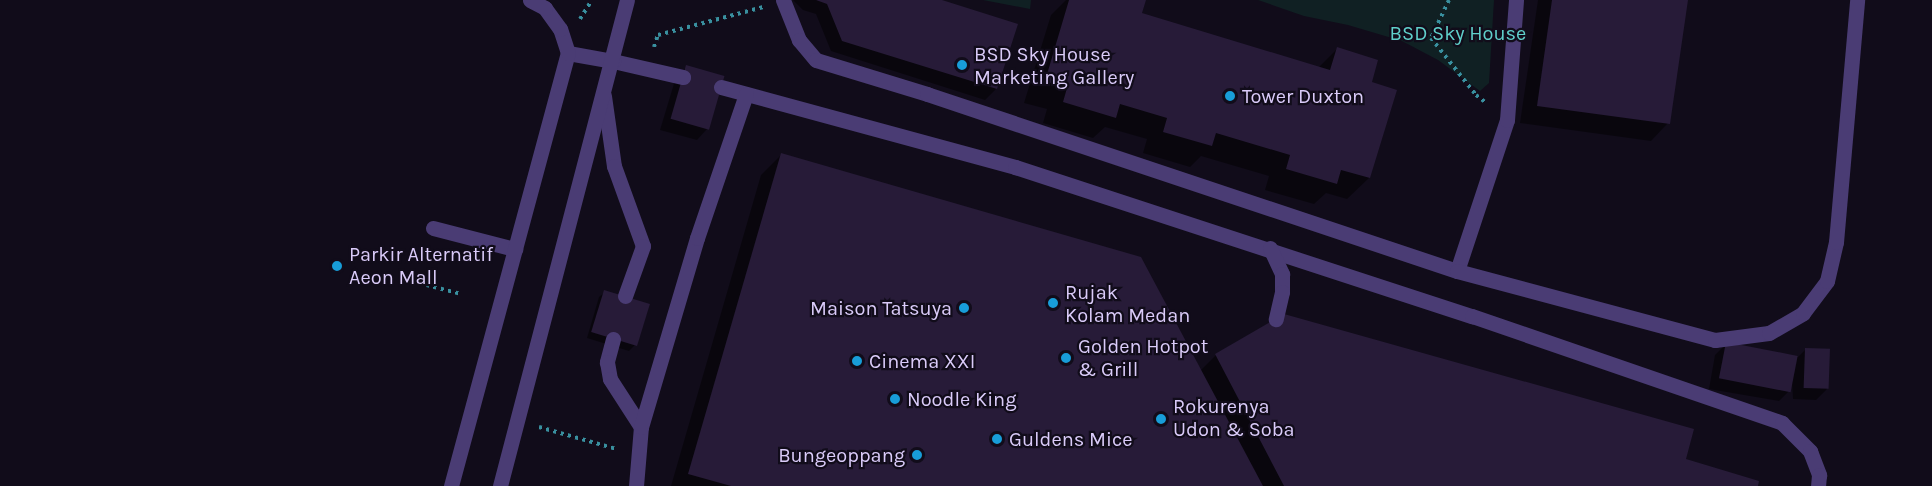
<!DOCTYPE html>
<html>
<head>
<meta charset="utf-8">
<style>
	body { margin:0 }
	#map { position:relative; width:1932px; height:486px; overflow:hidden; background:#110c1a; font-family:Karla,sans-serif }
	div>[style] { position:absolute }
	.green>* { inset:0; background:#102023 }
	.shadow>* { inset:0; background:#0007 }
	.building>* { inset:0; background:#271b38; transform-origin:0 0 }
	.path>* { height:4px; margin-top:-2px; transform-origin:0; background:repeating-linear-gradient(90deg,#39909f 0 3px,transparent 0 7.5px) }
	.service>* { height:15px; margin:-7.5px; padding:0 7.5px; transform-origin:7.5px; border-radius:7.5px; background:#4a3c74 }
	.minor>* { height:15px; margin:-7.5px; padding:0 7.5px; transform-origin:7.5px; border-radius:7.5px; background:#4a3c74 }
	.dots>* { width:16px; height:16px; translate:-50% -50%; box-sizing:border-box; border:3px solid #110c1a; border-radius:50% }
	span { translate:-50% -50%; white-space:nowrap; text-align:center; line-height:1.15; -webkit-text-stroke:4.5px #110c1a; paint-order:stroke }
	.park-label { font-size:20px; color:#60d0cb }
	.poi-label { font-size:20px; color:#dacbf9 }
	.left { translate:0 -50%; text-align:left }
	.right { translate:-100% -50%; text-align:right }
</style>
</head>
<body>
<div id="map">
	<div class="green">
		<div style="clip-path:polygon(983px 0,1031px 0,1030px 9px)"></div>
		<div style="clip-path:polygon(1258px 0,1494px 0,1489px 83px,1480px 91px,1438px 60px,1402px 41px,1348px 25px,1304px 16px)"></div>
	</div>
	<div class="shadow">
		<div style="clip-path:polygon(793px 0,937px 0,996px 89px,985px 100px,831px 51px,816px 14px,803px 10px)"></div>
		<div style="clip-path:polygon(1066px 0,1144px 0,1140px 14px,1318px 68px,1337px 49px,1370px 83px,1369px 178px,1347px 199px,1326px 193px,1314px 204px,1265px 190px,1269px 176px,1201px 156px,1190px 167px,1143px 153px,1147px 139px,1105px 127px,1093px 138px,1043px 123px,1047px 109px,1024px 103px,1051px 15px)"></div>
		<div style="clip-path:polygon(1538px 0,1686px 0,1668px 123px,1651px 141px,1520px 123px)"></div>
		<div style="clip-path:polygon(687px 67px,707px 129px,697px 140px,660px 130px,676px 77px)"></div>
		<div style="clip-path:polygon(781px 155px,1200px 371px,1216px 355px,1684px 460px,1756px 486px,671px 486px,761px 175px)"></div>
		<div style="clip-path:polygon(605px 292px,635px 345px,629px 351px,587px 338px,599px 297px)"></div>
		<div style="clip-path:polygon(1726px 344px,1798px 357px,1805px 350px,1827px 389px,1816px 400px,1793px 399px,1792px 381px,1790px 390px,1779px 401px,1709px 389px,1715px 355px)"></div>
	</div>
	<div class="building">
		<div style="clip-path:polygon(816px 0,942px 0,1018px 24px,997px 89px,842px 41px,827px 4px)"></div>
		<div style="clip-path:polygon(1069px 0,1146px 0,1142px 13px,1330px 70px,1337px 47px,1378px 60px,1372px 82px,1397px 90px,1370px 178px,1341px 170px,1337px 184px,1286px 169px,1290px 155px,1216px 133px,1212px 146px,1163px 132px,1167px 118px,1120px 104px,1116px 118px,1063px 102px,1067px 88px,1045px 81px)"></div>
		<div style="clip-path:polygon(1552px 0,1688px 0,1670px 124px,1537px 106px)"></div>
		<div style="left:686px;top:65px;width:40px;height:56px;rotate:16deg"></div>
		<div style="clip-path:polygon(781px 153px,1141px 257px,1263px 486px,731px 486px,688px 474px)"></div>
		<div style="left:604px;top:290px;width:48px;height:44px;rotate:17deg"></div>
		<div style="clip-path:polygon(1284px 314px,1694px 429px,1686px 459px,1759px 481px,1758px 486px,1284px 486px,1215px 354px)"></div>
		<div style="left:1726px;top:342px;width:73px;height:37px;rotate:11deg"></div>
		<div style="left:1805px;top:348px;width:25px;height:40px;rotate:2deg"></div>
	</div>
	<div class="path">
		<div style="left:1449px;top:0;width:42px;rotate:115.3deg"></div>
		<div style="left:1431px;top:38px;width:73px;rotate:51.7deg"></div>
		<div style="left:1476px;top:95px;width:11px;rotate:38deg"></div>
		<div style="left:580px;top:19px;width:22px;rotate:-58deg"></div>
		<div style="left:654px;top:47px;width:13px;rotate:-72deg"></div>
		<div style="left:658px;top:35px;width:109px;rotate:-14.9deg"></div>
		<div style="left:419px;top:283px;width:43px;rotate:14.7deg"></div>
		<div style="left:539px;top:427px;width:80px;rotate:15.9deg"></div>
	</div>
	<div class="service">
		<div style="left:783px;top:0;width:43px;rotate:68.2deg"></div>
		<div style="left:799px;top:40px;width:26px;rotate:50deg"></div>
		<div style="left:816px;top:60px;width:116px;rotate:17deg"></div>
		<div style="left:927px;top:94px;width:559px;rotate:18.47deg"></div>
		<div style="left:1457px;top:271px;width:159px;rotate:-71.7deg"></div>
		<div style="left:1507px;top:120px;width:120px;rotate:-85.7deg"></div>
		<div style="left:613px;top:61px;width:72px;rotate:12.9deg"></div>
		<div style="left:721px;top:87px;width:305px;rotate:15.2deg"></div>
		<div style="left:1015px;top:167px;width:481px;rotate:18.1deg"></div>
		<div style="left:1472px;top:316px;width:328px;rotate:19deg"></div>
		<div style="left:1782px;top:423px;width:40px;rotate:45deg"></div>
		<div style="left:1810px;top:451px;width:26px;rotate:69deg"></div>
		<div style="left:1819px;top:475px;width:11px;rotate:95deg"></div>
		<div style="left:604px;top:96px;width:71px;rotate:81.9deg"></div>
		<div style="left:614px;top:166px;width:85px;rotate:70.1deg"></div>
		<div style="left:643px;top:246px;width:53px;rotate:109.8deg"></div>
		<div style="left:433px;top:228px;width:85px;rotate:14.4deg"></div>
		<div style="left:1270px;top:248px;width:29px;rotate:65deg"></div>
		<div style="left:1282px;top:274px;width:18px;rotate:90deg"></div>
		<div style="left:1282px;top:292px;width:28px;rotate:103deg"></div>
		<div style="left:1457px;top:271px;width:267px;rotate:15deg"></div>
		<div style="left:1715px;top:340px;width:54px;rotate:-7.4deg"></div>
		<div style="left:1769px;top:333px;width:39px;rotate:-30deg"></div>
		<div style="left:1803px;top:313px;width:40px;rotate:-53deg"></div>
		<div style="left:1827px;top:281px;width:40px;rotate:-77deg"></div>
		<div style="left:1836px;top:242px;width:243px;rotate:-85deg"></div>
		<div style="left:613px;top:339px;width:24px;rotate:105deg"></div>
		<div style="left:607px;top:362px;width:17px;rotate:80deg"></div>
		<div style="left:610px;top:379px;width:57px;rotate:57.1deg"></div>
		<div style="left:636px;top:486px;width:59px;rotate:-85.2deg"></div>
		<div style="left:641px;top:427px;width:197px;rotate:-73.5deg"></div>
		<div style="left:697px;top:238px;width:152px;rotate:-71.2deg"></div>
	</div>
	<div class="minor">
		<div style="left:568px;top:53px;width:46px;rotate:10.1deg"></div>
		<div style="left:451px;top:486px;width:449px;rotate:-74.9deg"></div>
		<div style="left:568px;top:53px;width:25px;rotate:-108deg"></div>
		<div style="left:560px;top:29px;width:26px;rotate:-126deg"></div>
		<div style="left:545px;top:8px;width:17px;rotate:-152deg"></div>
		<div style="left:500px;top:486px;width:502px;rotate:-75.36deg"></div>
	</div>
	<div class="dots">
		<div style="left:962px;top:65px;background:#189dd8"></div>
		<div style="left:1230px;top:96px;background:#189dd8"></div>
		<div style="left:337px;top:266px;background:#189dd8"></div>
		<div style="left:1053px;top:303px;background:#189dd8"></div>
		<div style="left:964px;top:308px;background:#189dd8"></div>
		<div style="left:1066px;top:358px;background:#189dd8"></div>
		<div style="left:857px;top:361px;background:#189dd8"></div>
		<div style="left:895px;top:399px;background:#189dd8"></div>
		<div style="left:1161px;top:419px;background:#189dd8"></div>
		<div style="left:997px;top:439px;background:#189dd8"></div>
		<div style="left:917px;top:455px;background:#189dd8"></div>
	</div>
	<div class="park-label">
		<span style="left:1458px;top:33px">BSD Sky House</span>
	</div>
	<div class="poi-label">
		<span class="left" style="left:974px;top:66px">BSD Sky House<br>Marketing Gallery</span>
		<span class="left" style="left:1242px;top:96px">Tower Duxton</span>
		<span class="left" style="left:349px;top:266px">Parkir Alternatif<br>Aeon Mall</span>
		<span class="left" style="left:1065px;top:304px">Rujak<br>Kolam Medan</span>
		<span class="right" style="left:952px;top:308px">Maison Tatsuya</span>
		<span class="left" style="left:1078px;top:358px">Golden Hotpot<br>&amp; Grill</span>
		<span class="left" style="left:869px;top:361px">Cinema XXI</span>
		<span class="left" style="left:907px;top:399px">Noodle King</span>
		<span class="left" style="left:1173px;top:418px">Rokurenya<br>Udon &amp; Soba</span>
		<span class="left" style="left:1009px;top:439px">Guldens Mice</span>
		<span class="right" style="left:905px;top:455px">Bungeoppang</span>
	</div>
</div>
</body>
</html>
